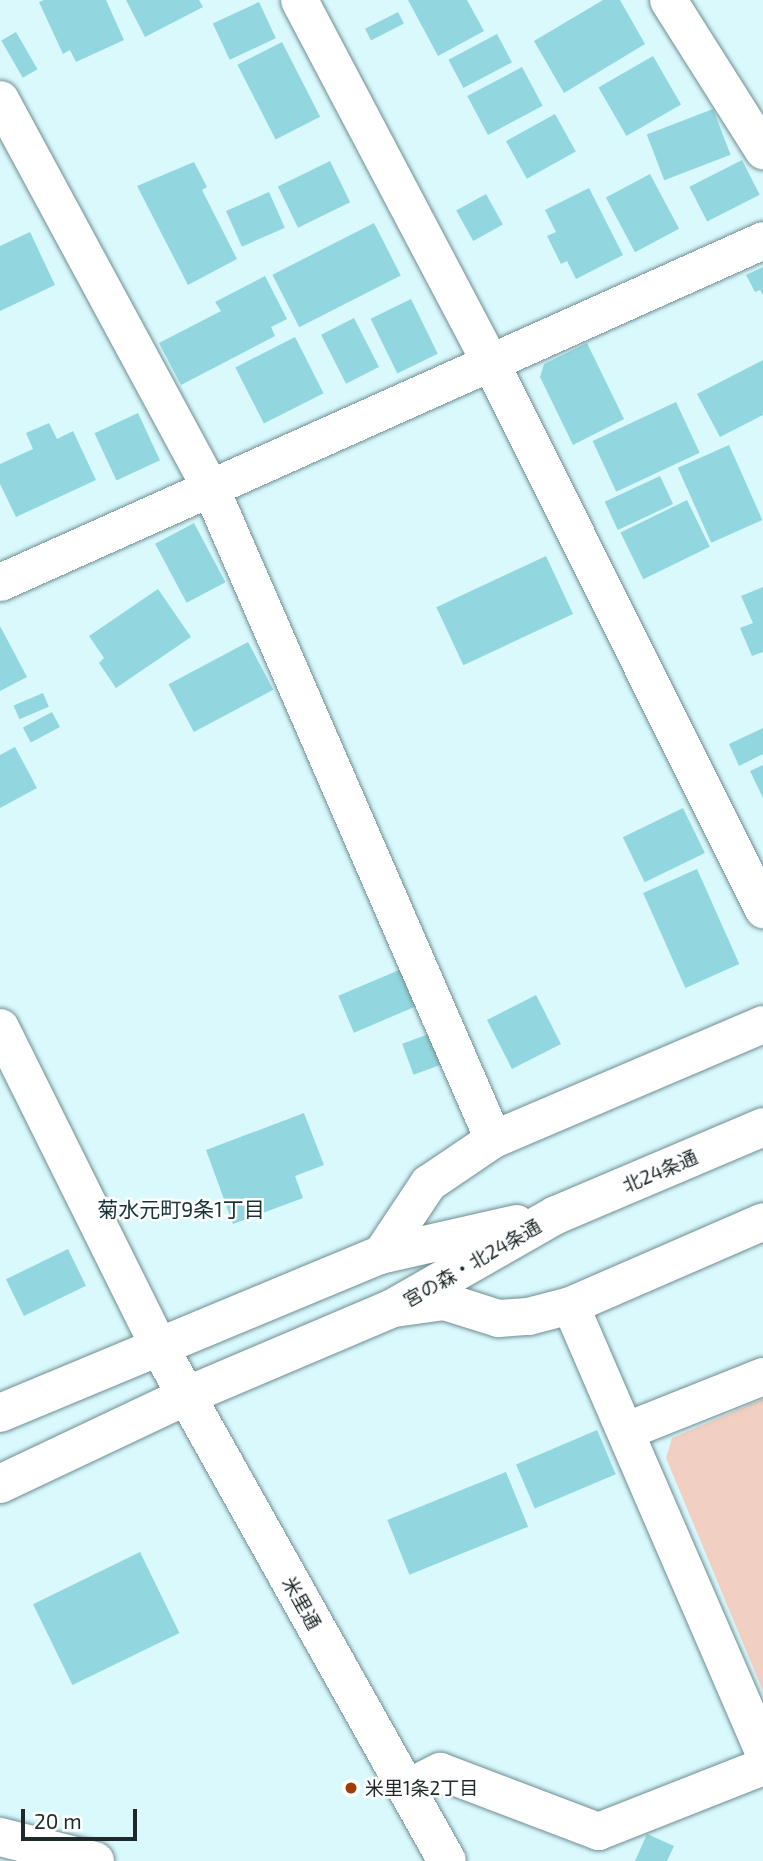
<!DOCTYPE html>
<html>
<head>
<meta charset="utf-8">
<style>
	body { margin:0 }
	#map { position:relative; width:763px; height:1861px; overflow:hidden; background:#d9f9fd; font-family:"Exo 2","Noto Sans JP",sans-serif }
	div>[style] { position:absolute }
	.green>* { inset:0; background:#f1cfc2 }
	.building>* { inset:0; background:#92d7df; transform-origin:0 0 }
	.roads { filter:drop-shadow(0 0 2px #708d91) drop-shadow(0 0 2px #708d91) }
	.minor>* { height:37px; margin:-18.5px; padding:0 18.5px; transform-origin:18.5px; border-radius:18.5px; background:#fff }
	.tertiary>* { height:38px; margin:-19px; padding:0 19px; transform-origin:19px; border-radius:19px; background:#fff }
	.dots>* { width:19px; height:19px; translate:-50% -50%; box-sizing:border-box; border:4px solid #fff; border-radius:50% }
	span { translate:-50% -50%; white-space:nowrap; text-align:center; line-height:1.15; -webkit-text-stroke:5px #fff; paint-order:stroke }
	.street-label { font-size:19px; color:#1d292b }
	.poi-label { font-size:19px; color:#1d292b }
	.left { translate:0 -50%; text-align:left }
	.neighbourhood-label { font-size:21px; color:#183337 }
	.scale { position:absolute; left:21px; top:1809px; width:116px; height:32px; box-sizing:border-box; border:4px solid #1d292b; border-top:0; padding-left:9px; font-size:21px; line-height:24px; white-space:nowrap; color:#1d292b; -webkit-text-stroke:5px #fff; paint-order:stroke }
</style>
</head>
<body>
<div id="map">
	<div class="green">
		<div style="clip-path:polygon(763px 1399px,763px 1691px,666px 1458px,672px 1438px)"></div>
	</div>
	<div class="building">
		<div style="clip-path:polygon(44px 0,106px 0,124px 40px,76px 62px,70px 50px,63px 54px,39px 2px)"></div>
		<div style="clip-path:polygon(126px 0,199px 0,203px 7px,145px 37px)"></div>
		<div style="clip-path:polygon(408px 0,467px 0,484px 31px,438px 56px)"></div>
		<div style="clip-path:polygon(603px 0,620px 0,645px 44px,564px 93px,534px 41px)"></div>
		<div style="left:259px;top:2px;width:40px;height:51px;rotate:65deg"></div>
		<div style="left:398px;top:12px;width:13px;height:37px;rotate:63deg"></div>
		<div style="left:16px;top:32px;width:43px;height:17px;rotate:60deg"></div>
		<div style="left:497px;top:34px;width:32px;height:55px;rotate:62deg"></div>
		<div style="left:282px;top:42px;width:84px;height:50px;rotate:63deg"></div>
		<div style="left:653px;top:56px;width:56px;height:63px;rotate:60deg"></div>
		<div style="left:522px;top:67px;width:44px;height:62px;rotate:62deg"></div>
		<div style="left:713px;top:109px;width:49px;height:71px;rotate:69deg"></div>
		<div style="left:555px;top:114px;width:43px;height:56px;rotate:61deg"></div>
		<div style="left:742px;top:160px;width:39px;height:59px;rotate:63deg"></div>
		<div style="left:330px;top:161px;width:46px;height:58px;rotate:64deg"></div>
		<div style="clip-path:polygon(194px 162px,207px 187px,202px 190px,237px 259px,188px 285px,137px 186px)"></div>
		<div style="left:650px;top:174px;width:62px;height:50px;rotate:62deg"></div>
		<div style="clip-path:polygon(589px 188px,623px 255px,576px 279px,567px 261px,561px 264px,547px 236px,556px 232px,545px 210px)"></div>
		<div style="left:269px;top:192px;width:39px;height:47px;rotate:66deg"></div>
		<div style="left:486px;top:194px;width:35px;height:34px;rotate:61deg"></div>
		<div style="left:374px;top:223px;width:59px;height:114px;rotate:63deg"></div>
		<div style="clip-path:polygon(30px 232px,55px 285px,0 311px,0 246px)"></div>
		<div style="clip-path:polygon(763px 267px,763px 295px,760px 290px,755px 292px,746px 275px)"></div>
		<div style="clip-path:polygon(265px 276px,287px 319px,271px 327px,275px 336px,181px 385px,159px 343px,221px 311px,215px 302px)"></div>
		<div style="left:411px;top:299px;width:61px;height:45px;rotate:64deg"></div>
		<div style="left:354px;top:318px;width:55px;height:37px;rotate:63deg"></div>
		<div style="left:295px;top:337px;width:63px;height:67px;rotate:63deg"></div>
		<div style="clip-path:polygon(587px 343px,624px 419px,573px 445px,540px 377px,544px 364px)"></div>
		<div style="clip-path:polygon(763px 360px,763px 415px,720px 437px,697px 394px)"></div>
		<div style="left:676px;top:402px;width:56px;height:92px;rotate:65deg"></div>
		<div style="left:138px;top:413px;width:52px;height:48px;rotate:65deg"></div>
		<div style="clip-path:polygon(49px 423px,57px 439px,73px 431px,96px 480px,16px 517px,0 484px,0 464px,33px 449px,26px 433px)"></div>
		<div style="left:729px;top:445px;width:82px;height:56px;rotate:66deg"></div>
		<div style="left:660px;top:476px;width:31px;height:61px;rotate:65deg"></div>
		<div style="left:687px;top:500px;width:52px;height:74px;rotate:64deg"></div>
		<div style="left:194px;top:523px;width:67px;height:44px;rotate:62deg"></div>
		<div style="left:546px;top:556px;width:64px;height:121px;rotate:65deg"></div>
		<div style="clip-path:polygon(763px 587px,763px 652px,752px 656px,740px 628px,753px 623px,741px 596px)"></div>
		<div style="clip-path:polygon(158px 589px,191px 637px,116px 688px,99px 663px,104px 658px,89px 636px)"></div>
		<div style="clip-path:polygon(0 626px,27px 677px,0 691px)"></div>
		<div style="left:248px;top:642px;width:54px;height:90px;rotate:62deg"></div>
		<div style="left:43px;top:693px;width:15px;height:32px;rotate:67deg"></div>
		<div style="left:52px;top:712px;width:17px;height:33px;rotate:62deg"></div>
		<div style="clip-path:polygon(763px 728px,763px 754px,739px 766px,729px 744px)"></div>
		<div style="clip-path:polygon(15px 747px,37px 788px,0 808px,0 755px)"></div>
		<div style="clip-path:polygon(763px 765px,763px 798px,750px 771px)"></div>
		<div style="left:683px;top:808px;width:50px;height:67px;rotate:64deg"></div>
		<div style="left:697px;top:869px;width:104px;height:59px;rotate:66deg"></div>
		<div style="left:411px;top:965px;width:40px;height:79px;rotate:67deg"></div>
		<div style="left:536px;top:995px;width:55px;height:55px;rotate:63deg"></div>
		<div style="left:437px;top:1031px;width:33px;height:37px;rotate:70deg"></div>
		<div style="clip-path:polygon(304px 1113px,324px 1165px,295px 1176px,303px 1198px,233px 1224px,206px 1150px)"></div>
		<div style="left:68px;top:1249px;width:41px;height:69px;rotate:64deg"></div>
		<div style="left:597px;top:1430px;width:48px;height:88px;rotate:67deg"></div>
		<div style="left:506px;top:1472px;width:59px;height:128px;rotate:68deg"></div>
		<div style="left:140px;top:1552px;width:90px;height:119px;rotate:64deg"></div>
		<div style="clip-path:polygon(647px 1834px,674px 1846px,667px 1861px,635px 1861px)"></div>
	</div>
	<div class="roads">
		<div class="minor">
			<div style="left:299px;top:0;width:407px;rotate:62.2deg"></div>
			<div style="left:489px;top:360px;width:614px;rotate:63.48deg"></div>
			<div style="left:668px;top:0;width:178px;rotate:57.7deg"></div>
			<div style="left:0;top:99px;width:439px;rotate:61.6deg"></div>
			<div style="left:209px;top:485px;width:713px;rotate:66.53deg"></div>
			<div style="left:0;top:582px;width:836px;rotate:-24.14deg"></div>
			<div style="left:0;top:1027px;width:355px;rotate:63.6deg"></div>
			<div style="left:380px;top:1255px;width:87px;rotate:-56.3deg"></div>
			<div style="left:428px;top:1183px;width:78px;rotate:-34.1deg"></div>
			<div style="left:493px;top:1139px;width:293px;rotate:-23.1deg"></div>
			<div style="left:570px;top:1305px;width:485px;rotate:66.6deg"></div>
			<div style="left:394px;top:1308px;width:50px;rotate:-8deg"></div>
			<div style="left:444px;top:1301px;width:57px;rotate:17.5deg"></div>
			<div style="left:498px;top:1318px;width:30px;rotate:-4deg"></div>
			<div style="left:528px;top:1316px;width:43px;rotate:-14.7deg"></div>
			<div style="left:570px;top:1305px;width:210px;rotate:-23.5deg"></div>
			<div style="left:627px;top:1430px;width:146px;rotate:-21.7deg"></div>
			<div style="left:406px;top:1788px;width:38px;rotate:-27deg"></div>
			<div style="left:440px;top:1771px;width:169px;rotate:20.8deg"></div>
			<div style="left:598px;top:1831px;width:177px;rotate:-21.5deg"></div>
		</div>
		<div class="tertiary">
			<div style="left:158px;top:1345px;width:591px;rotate:60.75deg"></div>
			<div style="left:0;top:1413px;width:412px;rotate:-22.6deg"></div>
			<div style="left:380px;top:1255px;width:140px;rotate:-12.8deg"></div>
			<div style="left:0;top:1484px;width:206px;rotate:-25.3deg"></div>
			<div style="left:186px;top:1396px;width:225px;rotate:-23deg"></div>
			<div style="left:393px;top:1308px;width:188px;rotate:-29.7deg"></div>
			<div style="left:556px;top:1215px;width:225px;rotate:-23deg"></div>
			<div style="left:0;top:1837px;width:98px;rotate:14.2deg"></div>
		</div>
	</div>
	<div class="dots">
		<div style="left:351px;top:1788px;background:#a03c07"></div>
	</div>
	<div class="street-label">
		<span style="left:660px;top:1171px;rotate:-23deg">北24条通</span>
		<span style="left:472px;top:1263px;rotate:-30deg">宮の森・北24条通</span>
		<span style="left:302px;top:1603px;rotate:61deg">米里通</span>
	</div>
	<div class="poi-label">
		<span class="left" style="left:365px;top:1788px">米里1条2丁目</span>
	</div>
	<div class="neighbourhood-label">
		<span style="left:181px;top:1209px">菊水元町9条1丁目</span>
	</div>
	<div class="scale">20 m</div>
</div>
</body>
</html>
